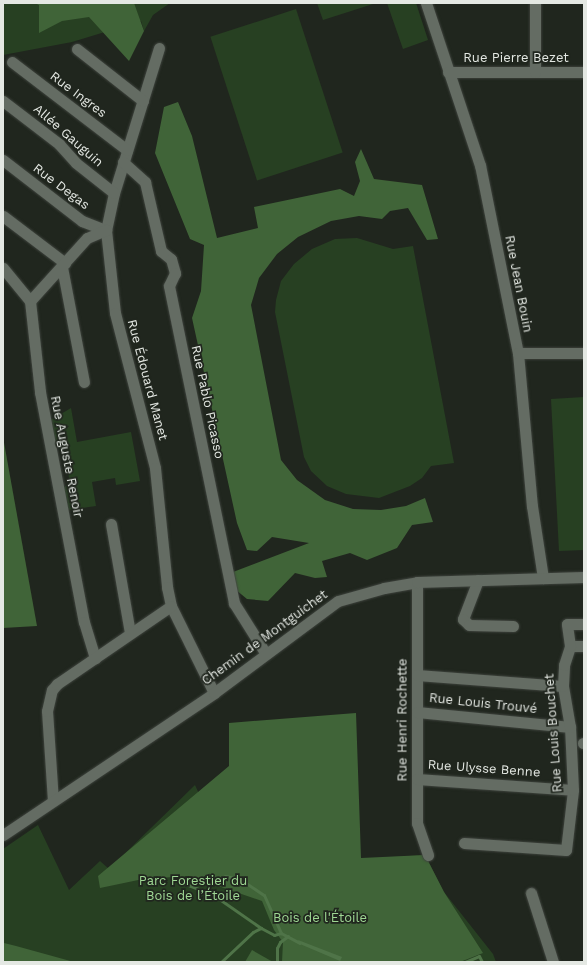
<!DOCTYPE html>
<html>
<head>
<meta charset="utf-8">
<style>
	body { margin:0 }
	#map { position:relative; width:587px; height:965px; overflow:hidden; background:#20261e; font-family:"Work Sans",sans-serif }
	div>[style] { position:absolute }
	.green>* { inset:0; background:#274022; transform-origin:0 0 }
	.forest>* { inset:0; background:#406438 }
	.water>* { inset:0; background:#4f7448 }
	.stream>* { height:3px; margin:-1.5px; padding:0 1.5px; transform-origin:1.5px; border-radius:1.5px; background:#4f7448 }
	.roads { filter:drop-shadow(0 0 1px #3e433d) drop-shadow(0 0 1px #3e433d) }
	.minor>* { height:11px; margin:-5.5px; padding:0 5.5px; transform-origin:5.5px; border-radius:5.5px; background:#646c63 }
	span { translate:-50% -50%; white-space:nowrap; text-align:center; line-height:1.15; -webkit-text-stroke:3.5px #20261e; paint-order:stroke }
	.street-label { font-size:13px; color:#e4e8e3 }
	.park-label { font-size:13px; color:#9fd894 }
	.frame { position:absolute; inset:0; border:4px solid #e4e8e3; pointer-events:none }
</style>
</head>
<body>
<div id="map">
	<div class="green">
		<div style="clip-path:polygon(3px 3px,170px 3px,153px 15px,144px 31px,141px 21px,72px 42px,3px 55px)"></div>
		<div style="clip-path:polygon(317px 3px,373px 3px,373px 4px,323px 20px)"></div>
		<div style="clip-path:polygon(387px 3px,416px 3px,428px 40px,403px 49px)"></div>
		<div style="left:296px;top:9px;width:151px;height:90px;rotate:72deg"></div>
		<div style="clip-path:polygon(357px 238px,393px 249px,413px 246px,454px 463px,431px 466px,422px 478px,410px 486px,379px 498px,346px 494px,327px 486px,311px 471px,304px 457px,275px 312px,276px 300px,281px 281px,294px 264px,312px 249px,335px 239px)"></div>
		<div style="clip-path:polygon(584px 397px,584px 550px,559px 551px,551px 399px)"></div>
		<div style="clip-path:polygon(71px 408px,77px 442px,131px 432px,140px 481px,116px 485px,115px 478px,92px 482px,96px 506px,68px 510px,63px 488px,70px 483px,62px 443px,56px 447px,51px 420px)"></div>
		<div style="clip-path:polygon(195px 785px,210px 818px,361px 859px,425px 855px,444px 892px,493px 954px,496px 962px,23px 962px,4px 943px,3px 950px,3px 849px,38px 825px,69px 890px,100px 861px,109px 869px)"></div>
	</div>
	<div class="forest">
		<div style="clip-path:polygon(35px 3px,134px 3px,144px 31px,129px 61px,89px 17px,62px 21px,39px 33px,39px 5px)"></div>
		<div style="clip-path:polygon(178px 102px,192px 136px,217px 238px,258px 228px,254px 207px,340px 189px,354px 196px,360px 181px,355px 162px,361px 149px,374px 179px,422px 185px,438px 239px,427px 240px,408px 208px,390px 211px,382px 219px,359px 216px,331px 221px,298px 237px,277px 254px,259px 278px,251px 305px,281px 460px,297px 480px,325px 500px,353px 509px,381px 510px,406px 506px,425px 498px,433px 522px,412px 525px,397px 548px,367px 560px,350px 553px,322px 561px,327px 577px,315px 578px,295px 573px,268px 601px,247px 599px,236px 590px,233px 572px,309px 543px,272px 537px,257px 551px,247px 550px,237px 523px,192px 318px,201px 291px,204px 245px,190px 239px,155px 153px,164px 107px)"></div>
		<div style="clip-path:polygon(3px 437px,37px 626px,3px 628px)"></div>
		<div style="clip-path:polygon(356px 713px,361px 858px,425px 855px,444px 892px,483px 953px,460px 962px,282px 962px,283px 942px,274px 930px,262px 901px,189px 876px,143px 879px,100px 888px,98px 876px,229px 766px,229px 723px)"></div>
		<div style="clip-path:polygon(4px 943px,16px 946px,74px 962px,3px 962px)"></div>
		<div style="clip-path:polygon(252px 950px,273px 962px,245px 962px)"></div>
	</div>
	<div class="water">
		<div style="clip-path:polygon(298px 940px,342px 957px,340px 961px,300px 944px)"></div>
	</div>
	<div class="stream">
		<div style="left:225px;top:876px;width:15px;rotate:11deg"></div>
		<div style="left:240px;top:879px;width:29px;rotate:34deg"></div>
		<div style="left:264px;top:895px;width:42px;rotate:65.9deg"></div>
		<div style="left:183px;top:883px;width:31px;rotate:21deg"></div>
		<div style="left:212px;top:894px;width:60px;rotate:34.8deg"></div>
		<div style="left:221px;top:962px;width:44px;rotate:-43.2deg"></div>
		<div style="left:253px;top:932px;width:9px;rotate:-27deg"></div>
		<div style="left:261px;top:928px;width:15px;rotate:28deg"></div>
		<div style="left:274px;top:935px;width:7px;rotate:-16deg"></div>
		<div style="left:281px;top:933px;width:21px;rotate:28deg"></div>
		<div style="left:277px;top:962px;width:14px;rotate:-90deg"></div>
		<div style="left:277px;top:948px;width:7px;rotate:-63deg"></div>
		<div style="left:280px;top:942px;width:10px;rotate:-37deg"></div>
		<div style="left:465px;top:962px;width:15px;rotate:-23deg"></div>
		<div style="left:479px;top:956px;width:7px;rotate:63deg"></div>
	</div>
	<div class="roads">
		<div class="minor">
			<div style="left:426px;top:3px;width:171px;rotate:71.6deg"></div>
			<div style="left:480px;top:165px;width:192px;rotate:78.6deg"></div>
			<div style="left:518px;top:353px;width:154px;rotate:84.8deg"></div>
			<div style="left:532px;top:506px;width:73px;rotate:81.3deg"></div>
			<div style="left:159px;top:48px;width:152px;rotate:107.2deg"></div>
			<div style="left:114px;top:193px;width:38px;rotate:102deg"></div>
			<div style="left:106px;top:230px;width:83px;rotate:83.8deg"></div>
			<div style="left:115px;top:313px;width:160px;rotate:75.5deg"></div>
			<div style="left:155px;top:468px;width:120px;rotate:84.2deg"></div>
			<div style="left:167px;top:587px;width:19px;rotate:78deg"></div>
			<div style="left:171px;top:606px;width:97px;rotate:63.7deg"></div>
			<div style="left:77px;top:49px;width:84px;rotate:38.2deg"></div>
			<div style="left:12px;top:62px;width:145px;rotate:37.4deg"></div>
			<div style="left:448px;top:72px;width:136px"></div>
			<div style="left:535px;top:72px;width:69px;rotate:-90deg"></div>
			<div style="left:3px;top:101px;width:71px;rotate:37.5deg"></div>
			<div style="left:59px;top:144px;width:25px;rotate:48deg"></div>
			<div style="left:76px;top:163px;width:48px;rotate:38.3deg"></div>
			<div style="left:3px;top:160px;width:100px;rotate:37.7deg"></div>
			<div style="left:82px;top:221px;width:26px;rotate:21deg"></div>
			<div style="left:123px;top:162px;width:30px;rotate:42deg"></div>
			<div style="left:145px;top:182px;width:71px;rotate:76.9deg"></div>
			<div style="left:161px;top:251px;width:13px;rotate:39deg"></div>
			<div style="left:171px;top:259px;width:15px;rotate:74deg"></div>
			<div style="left:175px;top:273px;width:14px;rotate:115deg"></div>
			<div style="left:169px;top:286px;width:324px;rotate:78.4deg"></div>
			<div style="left:234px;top:603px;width:60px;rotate:57.9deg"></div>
			<div style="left:3px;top:216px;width:78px;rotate:37.2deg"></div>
			<div style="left:62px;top:267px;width:117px;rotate:79.2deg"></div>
			<div style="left:3px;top:268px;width:43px;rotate:50.7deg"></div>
			<div style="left:30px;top:301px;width:92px;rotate:83.7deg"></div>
			<div style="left:40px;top:392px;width:234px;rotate:79.2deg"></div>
			<div style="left:84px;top:622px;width:38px;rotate:73deg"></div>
			<div style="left:30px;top:301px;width:85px;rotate:-47.9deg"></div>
			<div style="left:87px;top:238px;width:21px;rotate:-23deg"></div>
			<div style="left:518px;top:353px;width:66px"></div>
			<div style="left:111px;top:524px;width:111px;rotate:80.1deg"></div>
			<div style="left:478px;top:580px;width:42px;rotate:111deg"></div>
			<div style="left:463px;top:619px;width:8px;rotate:45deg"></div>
			<div style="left:469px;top:625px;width:44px;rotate:1.3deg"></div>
			<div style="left:417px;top:582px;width:241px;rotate:90deg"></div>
			<div style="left:417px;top:823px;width:34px;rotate:71deg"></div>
			<div style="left:570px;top:646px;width:14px"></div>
			<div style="left:417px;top:675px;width:146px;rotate:4.3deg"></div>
			<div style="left:417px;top:712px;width:154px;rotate:5.6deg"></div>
			<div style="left:583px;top:743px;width:1px"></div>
			<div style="left:417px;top:779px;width:156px;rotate:4deg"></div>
			<div style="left:53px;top:801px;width:90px;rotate:-93.8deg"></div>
			<div style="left:47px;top:711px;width:22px;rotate:-77deg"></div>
			<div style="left:52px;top:690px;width:8px;rotate:-50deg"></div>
			<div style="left:57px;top:684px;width:138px;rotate:-34.4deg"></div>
			<div style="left:3px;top:835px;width:254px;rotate:-33.9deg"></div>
			<div style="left:214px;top:693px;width:154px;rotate:-36.6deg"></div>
			<div style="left:338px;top:601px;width:48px;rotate:-15.8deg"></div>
			<div style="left:384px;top:588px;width:34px;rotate:-10deg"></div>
			<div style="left:417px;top:582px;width:167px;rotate:-1.7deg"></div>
			<div style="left:464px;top:843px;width:102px;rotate:3.9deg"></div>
			<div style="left:566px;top:850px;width:60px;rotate:-83.3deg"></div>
			<div style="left:573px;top:790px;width:63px;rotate:-92.7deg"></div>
			<div style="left:570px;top:727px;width:42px;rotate:-99.7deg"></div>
			<div style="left:563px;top:686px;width:21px;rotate:-87deg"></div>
			<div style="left:564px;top:665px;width:20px;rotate:-72deg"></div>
			<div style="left:570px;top:646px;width:22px;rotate:-98deg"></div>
			<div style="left:567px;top:624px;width:17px"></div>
			<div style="left:531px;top:893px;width:72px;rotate:72.3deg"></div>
		</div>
	</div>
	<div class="street-label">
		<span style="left:516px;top:58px">Rue Pierre Bezet</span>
		<span style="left:78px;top:95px;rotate:37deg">Rue Ingres</span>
		<span style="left:68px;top:136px;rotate:41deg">Allée Gauguin</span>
		<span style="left:61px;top:187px;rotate:37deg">Rue Degas</span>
		<span style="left:518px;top:284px;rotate:79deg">Rue Jean Bouin</span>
		<span style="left:147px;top:380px;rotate:75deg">Rue Édouard Manet</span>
		<span style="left:207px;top:402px;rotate:78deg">Rue Pablo Picasso</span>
		<span style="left:66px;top:457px;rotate:79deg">Rue Auguste Renoir</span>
		<span style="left:265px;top:638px;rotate:-36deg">Chemin de Montguichet</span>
		<span style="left:483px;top:704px;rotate:6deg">Rue Louis Trouvé</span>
		<span style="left:403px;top:720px;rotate:-90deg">Rue Henri Rochette</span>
		<span style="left:554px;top:733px;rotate:-94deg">Rue Louis Bouchet</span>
		<span style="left:484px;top:769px;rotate:4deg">Rue Ulysse Benne</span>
	</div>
	<div class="park-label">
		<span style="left:193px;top:889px">Parc Forestier du<br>Bois de l’Étoile</span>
		<span style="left:320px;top:918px">Bois de l'Étoile</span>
	</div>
	<div class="frame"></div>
</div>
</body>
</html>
